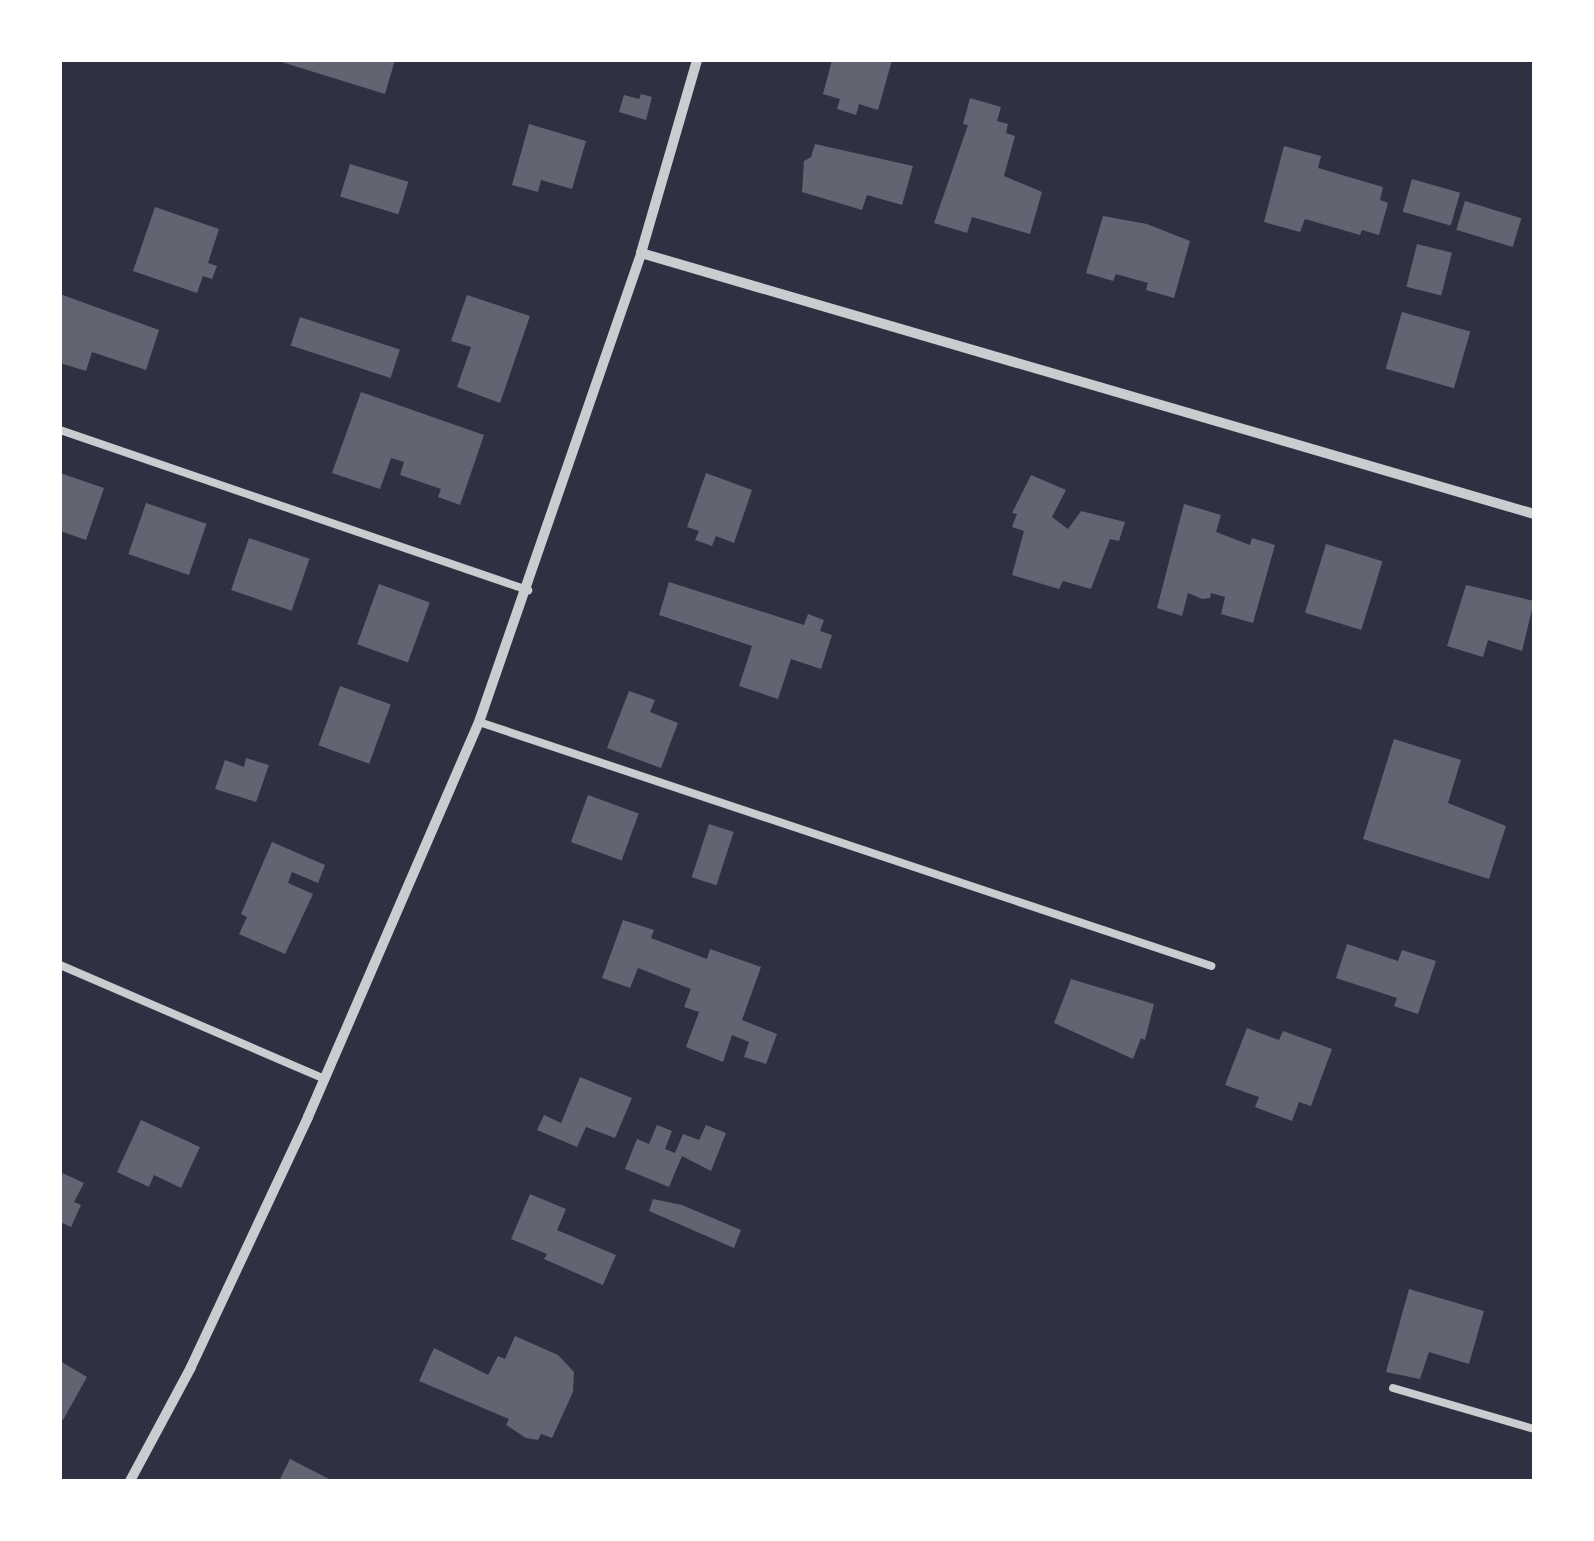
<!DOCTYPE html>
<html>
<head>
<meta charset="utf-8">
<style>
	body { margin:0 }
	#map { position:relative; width:1594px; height:1541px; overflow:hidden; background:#2d3142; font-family:"PT Sans Narrow",sans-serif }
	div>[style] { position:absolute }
	.building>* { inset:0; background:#626471; transform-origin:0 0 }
	.service>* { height:8px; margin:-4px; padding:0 4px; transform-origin:4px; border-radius:4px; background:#caccd0 }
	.minor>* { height:10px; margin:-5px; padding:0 5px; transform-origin:5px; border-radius:5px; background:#caccd0 }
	span { translate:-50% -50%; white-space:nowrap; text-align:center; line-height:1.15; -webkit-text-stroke:10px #fff; paint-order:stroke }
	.frame { position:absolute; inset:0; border:62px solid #fff; pointer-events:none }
</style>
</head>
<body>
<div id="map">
	<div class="building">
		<div style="clip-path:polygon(275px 60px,395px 60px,385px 94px)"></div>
		<div style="clip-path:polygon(832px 60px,892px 60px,878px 110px,859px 104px,856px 115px,837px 109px,840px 99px,823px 94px)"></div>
		<div style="clip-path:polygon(641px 94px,652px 97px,646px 120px,619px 112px,624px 95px,639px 99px)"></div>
		<div style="clip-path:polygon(970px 98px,1001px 107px,997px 121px,1008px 124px,1006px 133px,1015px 136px,1004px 176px,1042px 192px,1030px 234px,972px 217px,967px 233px,934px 223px,968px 125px,963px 124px)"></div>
		<div style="clip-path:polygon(529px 124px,586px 141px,572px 189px,541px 180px,538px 192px,512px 185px)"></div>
		<div style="clip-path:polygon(815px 144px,913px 166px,902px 205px,867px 195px,862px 210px,802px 192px,804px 161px,811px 157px)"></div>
		<div style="clip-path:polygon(1284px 146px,1321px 156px,1318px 168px,1383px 187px,1380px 200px,1388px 203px,1379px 235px,1362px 230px,1360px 235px,1305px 219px,1300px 232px,1264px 222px)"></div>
		<div style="left:350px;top:164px;width:61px;height:34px;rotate:17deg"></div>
		<div style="left:1412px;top:179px;width:50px;height:34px;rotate:16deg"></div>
		<div style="left:1465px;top:201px;width:59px;height:30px;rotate:17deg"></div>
		<div style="clip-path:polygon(155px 207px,219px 229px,208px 263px,217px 266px,212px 279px,203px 276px,197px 293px,133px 271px)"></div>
		<div style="clip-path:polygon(1103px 216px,1147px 224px,1190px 241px,1174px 298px,1146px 290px,1148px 283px,1116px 274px,1113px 281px,1086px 273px)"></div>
		<div style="left:1417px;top:244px;width:36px;height:44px;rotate:14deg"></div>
		<div style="clip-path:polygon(60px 294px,159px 330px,146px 370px,92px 352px,86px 371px,60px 363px)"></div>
		<div style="clip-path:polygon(467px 295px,530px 316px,500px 403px,457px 387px,471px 347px,451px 341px)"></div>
		<div style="left:1402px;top:312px;width:71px;height:59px;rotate:16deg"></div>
		<div style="left:300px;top:317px;width:105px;height:30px;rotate:18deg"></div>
		<div style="clip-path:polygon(361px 392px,484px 435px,460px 505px,438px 497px,441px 489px,400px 475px,404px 462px,391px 458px,380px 489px,332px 473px)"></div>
		<div style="clip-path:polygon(60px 473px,104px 488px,86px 540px,60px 531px)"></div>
		<div style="clip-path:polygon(706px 473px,752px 490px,734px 543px,716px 536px,712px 546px,695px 540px,699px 531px,687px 527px)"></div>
		<div style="clip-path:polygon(1031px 475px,1066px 490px,1052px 517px,1068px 529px,1081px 511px,1125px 522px,1119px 541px,1110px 539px,1091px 589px,1063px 581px,1059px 589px,1012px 575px,1024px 531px,1012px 527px,1017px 514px,1012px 513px)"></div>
		<div style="left:146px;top:503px;width:64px;height:54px;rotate:19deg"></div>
		<div style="clip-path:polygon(1184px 504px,1221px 515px,1216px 532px,1250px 545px,1252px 538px,1275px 545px,1253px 623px,1221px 614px,1225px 597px,1211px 593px,1210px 598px,1202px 599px,1188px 593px,1182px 616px,1157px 608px)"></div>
		<div style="left:249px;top:538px;width:64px;height:55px;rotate:19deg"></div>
		<div style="left:1326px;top:544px;width:59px;height:72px;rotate:17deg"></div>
		<div style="clip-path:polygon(669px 582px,804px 625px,808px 614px,824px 620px,820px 631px,832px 635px,821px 669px,791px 659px,778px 699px,739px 686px,752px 646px,659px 615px)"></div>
		<div style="left:379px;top:584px;width:54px;height:64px;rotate:20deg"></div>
		<div style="clip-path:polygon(1466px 585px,1534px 601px,1522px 651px,1488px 640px,1483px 657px,1447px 646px)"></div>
		<div style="left:340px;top:686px;width:54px;height:63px;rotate:20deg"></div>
		<div style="clip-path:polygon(629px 691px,655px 700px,650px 712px,678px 723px,661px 768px,607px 748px)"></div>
		<div style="clip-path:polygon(1394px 739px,1461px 760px,1448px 803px,1506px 826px,1489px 879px,1363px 839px)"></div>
		<div style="clip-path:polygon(246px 758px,269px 765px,256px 802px,215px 789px,225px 760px,244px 767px)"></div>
		<div style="left:588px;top:795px;width:54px;height:50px;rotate:20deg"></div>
		<div style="left:709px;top:824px;width:26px;height:56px;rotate:18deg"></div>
		<div style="clip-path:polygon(272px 842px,325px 865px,318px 883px,292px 872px,288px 883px,313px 894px,285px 954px,239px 934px,247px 917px,241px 914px)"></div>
		<div style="clip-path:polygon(623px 920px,654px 930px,651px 938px,707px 959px,710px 949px,761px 967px,742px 1020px,777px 1034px,766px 1064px,744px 1057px,749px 1042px,732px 1035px,723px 1062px,686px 1047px,699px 1012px,684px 1007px,691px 989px,638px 968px,630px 988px,602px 978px)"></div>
		<div style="clip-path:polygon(1347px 944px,1398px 961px,1402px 950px,1436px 961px,1418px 1014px,1394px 1006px,1397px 998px,1336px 978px)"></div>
		<div style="clip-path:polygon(1071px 979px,1154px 1004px,1145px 1040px,1141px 1038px,1133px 1059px,1054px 1023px)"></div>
		<div style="clip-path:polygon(1247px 1028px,1279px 1040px,1283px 1031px,1332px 1049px,1311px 1106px,1299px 1102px,1292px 1121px,1255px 1107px,1259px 1097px,1225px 1085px)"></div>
		<div style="clip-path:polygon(580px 1077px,632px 1098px,615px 1138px,586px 1127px,577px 1147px,537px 1130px,544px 1115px,561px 1123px)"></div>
		<div style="clip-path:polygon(141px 1120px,200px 1147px,181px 1188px,154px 1175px,149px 1187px,117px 1172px)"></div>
		<div style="clip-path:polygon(657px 1125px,672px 1131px,665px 1149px,675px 1153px,683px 1134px,699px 1140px,706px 1125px,726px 1133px,711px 1171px,682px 1156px,669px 1187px,625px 1169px,637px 1139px,649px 1144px)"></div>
		<div style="clip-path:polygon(60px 1172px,84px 1183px,74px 1202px,81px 1205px,71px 1227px,60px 1222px)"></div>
		<div style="clip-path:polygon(530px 1194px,566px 1209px,557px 1230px,616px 1255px,603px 1285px,544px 1259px,547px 1254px,511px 1239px)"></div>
		<div style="clip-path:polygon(653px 1199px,682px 1205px,741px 1230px,734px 1248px,649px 1211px)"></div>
		<div style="clip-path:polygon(1409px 1289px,1484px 1311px,1469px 1364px,1429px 1352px,1420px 1379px,1386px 1372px)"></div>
		<div style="clip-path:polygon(515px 1336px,558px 1355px,574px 1372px,573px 1392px,552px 1438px,541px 1434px,538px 1440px,526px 1438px,506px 1425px,509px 1419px,419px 1381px,434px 1348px,488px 1375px,498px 1356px,505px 1359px)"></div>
		<div style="clip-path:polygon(60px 1361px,87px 1377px,63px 1420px,60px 1419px)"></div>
		<div style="clip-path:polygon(290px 1459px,333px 1481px,279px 1481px)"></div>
	</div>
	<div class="service">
		<div style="left:60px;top:430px;width:495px;rotate:18.9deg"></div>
		<div style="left:479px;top:722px;width:772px;rotate:18.43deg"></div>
		<div style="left:60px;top:965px;width:288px;rotate:23.3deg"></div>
		<div style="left:1393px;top:1388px;width:147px;rotate:16.2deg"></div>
	</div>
	<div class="minor">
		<div style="left:641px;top:253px;width:930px;rotate:16.29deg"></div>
		<div style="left:130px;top:1481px;width:129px;rotate:-61.8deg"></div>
		<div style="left:191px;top:1367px;width:276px;rotate:-64.9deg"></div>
		<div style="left:308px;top:1117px;width:430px;rotate:-66.6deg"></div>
		<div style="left:479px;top:722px;width:496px;rotate:-70.9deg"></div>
		<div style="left:641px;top:253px;width:201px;rotate:-73.8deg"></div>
	</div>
	<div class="frame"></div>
</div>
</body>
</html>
